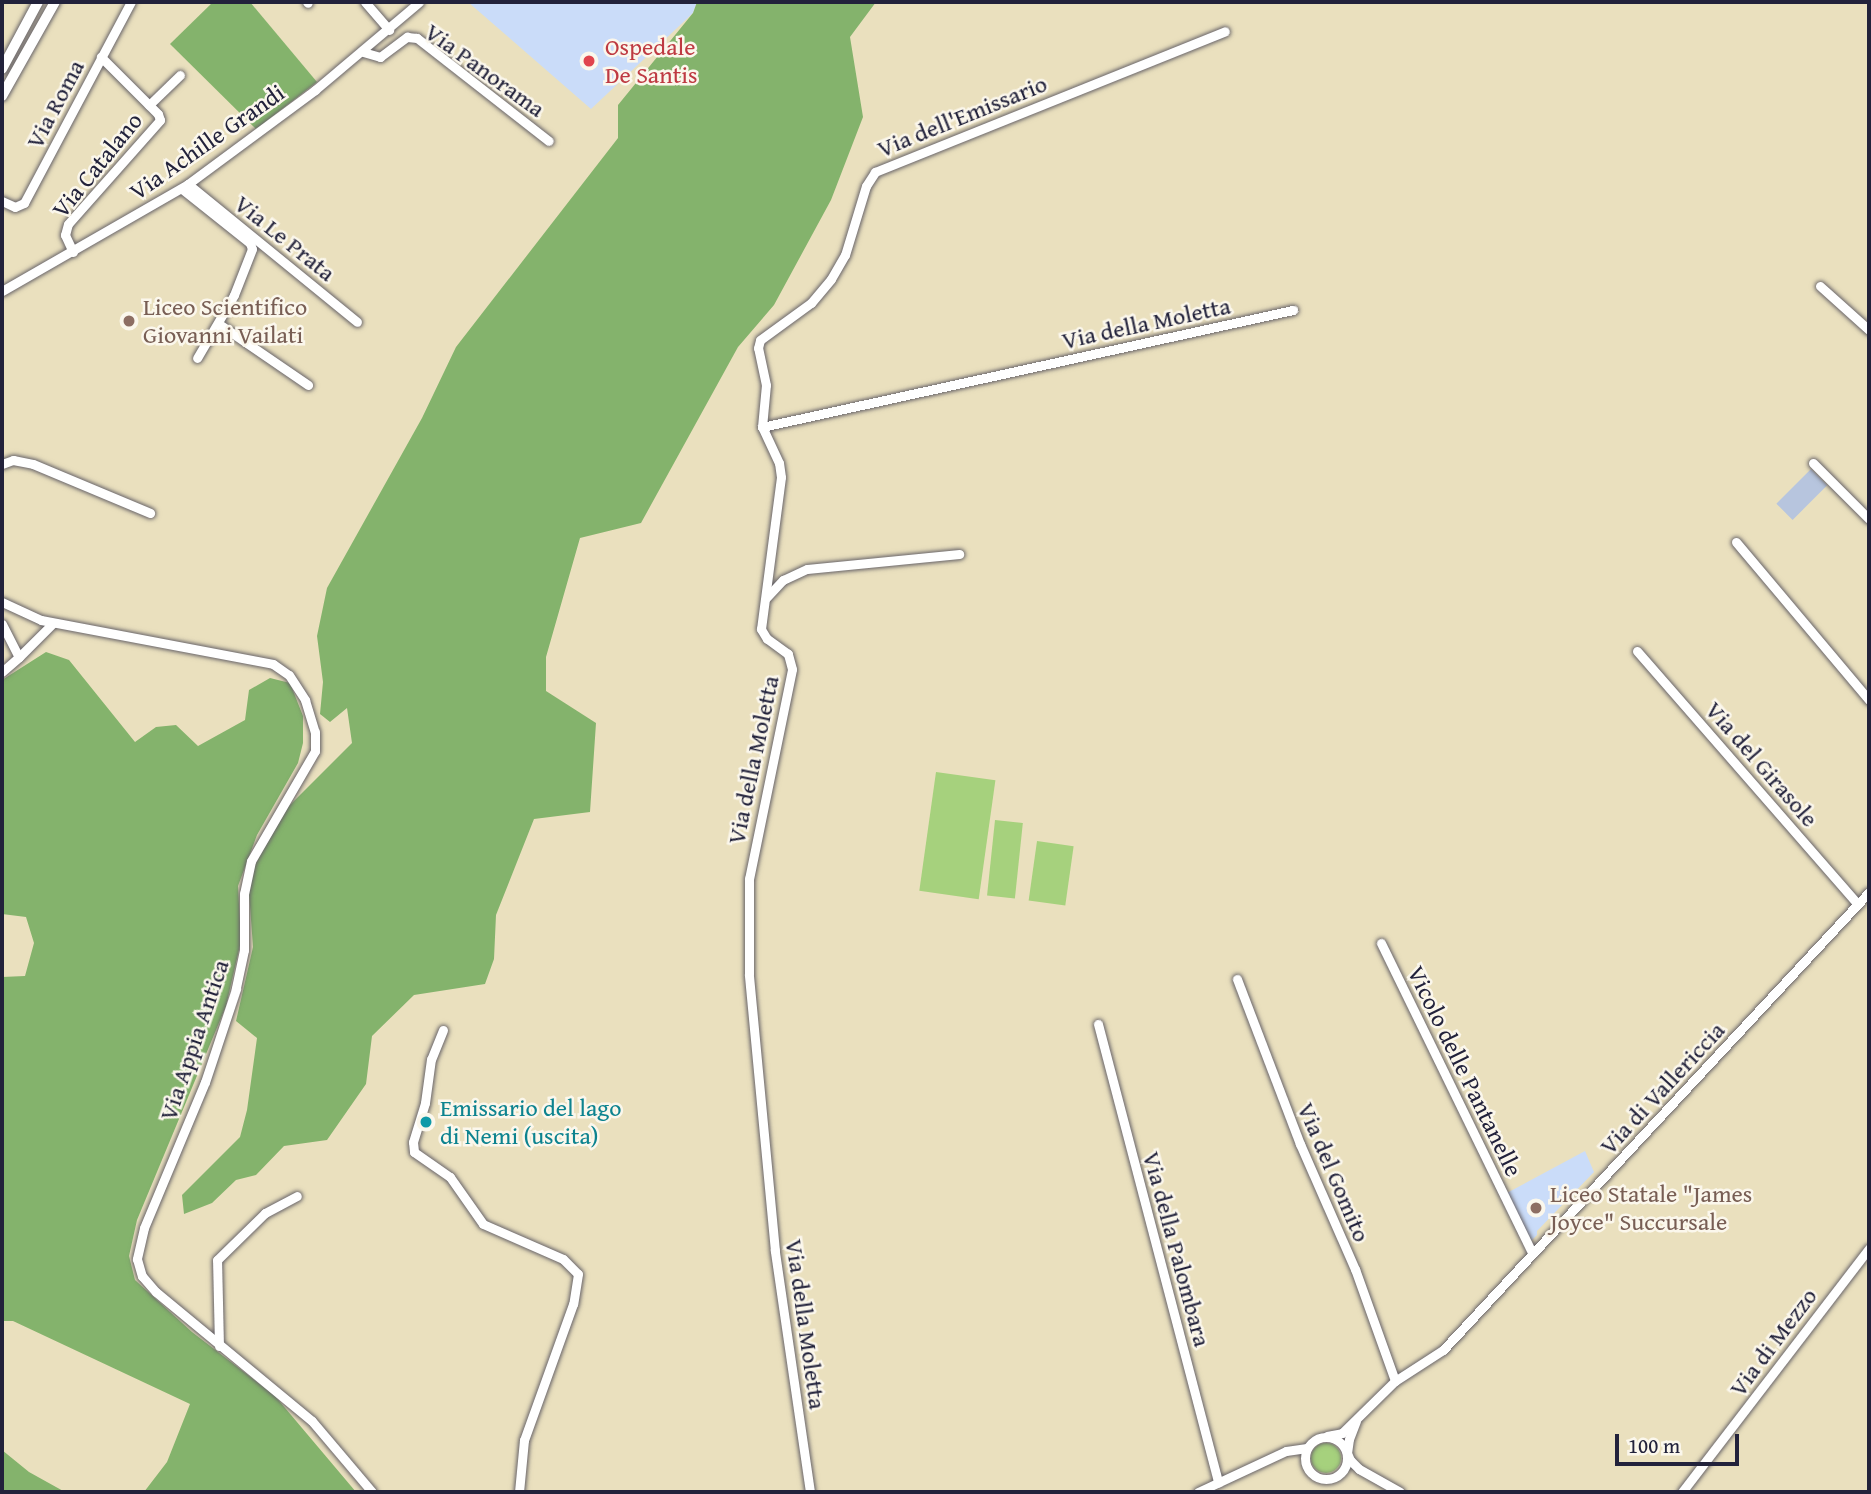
<!DOCTYPE html>
<html>
<head>
<meta charset="utf-8">
<style>
	body { margin:0 }
	#map { position:relative; width:1871px; height:1494px; overflow:hidden; background:#eae0be; font-family:"Gentium Book Plus",serif }
	div>[style] { position:absolute }
	.built>* { inset:0; background:#cadcf9 }
	.industrial>* { inset:0; background:#b7c5de; transform-origin:0 0 }
	.green>* { inset:0; background:#a6d17d; transform-origin:0 0 }
	.round { border-radius:50% }
	.forest>* { inset:0; background:#84b36c }
	.roads { filter:drop-shadow(0 0 2px #686469) drop-shadow(0 0 2px #686469) }
	.minor>* { height:9px; margin:-4.5px; padding:0 4.5px; transform-origin:4.5px; border-radius:4.5px; background:#fff }
	.minor>.ring { margin:-4.5px; padding:0; box-sizing:content-box; background:none; border:9px solid #fff; border-radius:50% }
	.major>* { height:10px; margin:-5px; padding:0 5px; transform-origin:5px; border-radius:5px; background:#fff }
	.dots>* { width:19px; height:19px; translate:-50% -50%; box-sizing:border-box; border:4px solid #fbf7ec; border-radius:50% }
	span { translate:-50% -50%; white-space:nowrap; text-align:center; line-height:1.15; -webkit-text-stroke:5px #fbf7ec; paint-order:stroke }
	.health-label { font-size:24px; color:#be3a42 }
	.left { translate:0 -50%; text-align:left }
	.street-label { font-size:24px; color:#22223b }
	.education-label { font-size:24px; color:#785e54 }
	.culture-label { font-size:24px; color:#0d838f }
	.frame { position:absolute; inset:0; border:4px solid #22223b; pointer-events:none }
	.scale { position:absolute; left:1615px; top:1434px; width:124px; height:32px; box-sizing:border-box; border:4px solid #22223b; border-top:0; padding-left:9px; font-size:21px; line-height:24px; white-space:nowrap; color:#22223b; -webkit-text-stroke:5px #fbf7ec; paint-order:stroke }
</style>
</head>
<body>
<div id="map">
	<div class="built">
		<div style="clip-path:polygon(468px 2px,697px 2px,693px 13px,591px 109px)"></div>
		<div style="clip-path:polygon(1585px 1151px,1594px 1172px,1537px 1231px,1537px 1235px,1530px 1242px,1505px 1194px)"></div>
	</div>
	<div class="industrial">
		<div style="left:1811px;top:469px;width:23px;height:49px;rotate:45deg"></div>
	</div>
	<div class="green">
		<div style="left:936px;top:772px;width:60px;height:120px;rotate:8deg"></div>
		<div style="left:995px;top:820px;width:28px;height:76px;rotate:6deg"></div>
		<div style="left:1037px;top:841px;width:37px;height:60px;rotate:8deg"></div>
		<div class="round" style="left:1311px;top:1443px;width:30px;height:30px"></div>
	</div>
	<div class="forest">
		<div style="clip-path:polygon(213px 2px,250px 2px,317px 82px,256px 129px,170px 44px)"></div>
		<div style="clip-path:polygon(697px 2px,876px 2px,850px 37px,863px 117px,831px 200px,774px 305px,738px 347px,641px 523px,580px 538px,546px 657px,546px 691px,596px 723px,590px 812px,534px 819px,496px 915px,494px 959px,485px 984px,414px 995px,372px 1036px,366px 1084px,327px 1140px,284px 1146px,256px 1175px,236px 1180px,212px 1203px,184px 1214px,182px 1195px,240px 1137px,247px 1110px,257px 1038px,236px 1021px,253px 947px,249px 892px,255px 865px,286px 809px,352px 743px,347px 708px,330px 722px,320px 714px,323px 682px,317px 636px,327px 588px,422px 418px,456px 347px,618px 138px,618px 105px,693px 13px)"></div>
		<div style="clip-path:polygon(46px 652px,69px 660px,135px 742px,156px 727px,176px 725px,198px 746px,245px 720px,249px 690px,270px 678px,290px 683px,303px 716px,303px 743px,298px 763px,257px 835px,238px 886px,241px 941px,226px 1006px,137px 1220px,129px 1256px,135px 1280px,192px 1332px,275px 1396px,356px 1492px,144px 1492px,167px 1462px,190px 1404px,13px 1321px,2px 1321px,2px 977px,25px 976px,34px 943px,26px 917px,2px 914px,2px 680px)"></div>
		<div style="clip-path:polygon(2px 1450px,29px 1472px,65px 1492px,2px 1492px)"></div>
	</div>
	<div class="roads">
		<div class="minor">
			<div style="left:307px;top:2px;width:1px;rotate:45deg"></div>
			<div style="left:365px;top:2px;width:37px;rotate:49deg"></div>
			<div style="left:363px;top:52px;width:18px;rotate:16deg"></div>
			<div style="left:380px;top:57px;width:34px;rotate:-37deg"></div>
			<div style="left:407px;top:37px;width:10px;rotate:6deg"></div>
			<div style="left:417px;top:38px;width:167px;rotate:38deg"></div>
			<div style="left:149px;top:105px;width:43px;rotate:-44.1deg"></div>
			<div style="left:188px;top:184px;width:218px;rotate:39.2deg"></div>
			<div style="left:182px;top:189px;width:87px;rotate:38.5deg"></div>
			<div style="left:250px;top:243px;width:6px;rotate:72deg"></div>
			<div style="left:252px;top:249px;width:49px;rotate:111.4deg"></div>
			<div style="left:234px;top:295px;width:73px;rotate:120.4deg"></div>
			<div style="left:2px;top:201px;width:14px;rotate:25deg"></div>
			<div style="left:15px;top:207px;width:10px;rotate:-24deg"></div>
			<div style="left:24px;top:203px;width:228px;rotate:-62deg"></div>
			<div style="left:73px;top:252px;width:19px;rotate:-115deg"></div>
			<div style="left:65px;top:235px;width:11px;rotate:-75deg"></div>
			<div style="left:68px;top:224px;width:139px;rotate:-48.5deg"></div>
			<div style="left:160px;top:120px;width:6px;rotate:-108deg"></div>
			<div style="left:158px;top:114px;width:81px;rotate:-135deg"></div>
			<div style="left:1820px;top:286px;width:66px;rotate:41.9deg"></div>
			<div style="left:2px;top:291px;width:215px;rotate:-29.9deg"></div>
			<div style="left:188px;top:184px;width:158px;rotate:-36.5deg"></div>
			<div style="left:315px;top:90px;width:136px;rotate:-40.2deg"></div>
			<div style="left:219px;top:324px;width:108px;rotate:34.4deg"></div>
			<div style="left:762px;top:427px;width:42px;rotate:-84.6deg"></div>
			<div style="left:766px;top:385px;width:38px;rotate:-102deg"></div>
			<div style="left:758px;top:348px;width:8px;rotate:-76deg"></div>
			<div style="left:760px;top:340px;width:63px;rotate:-36deg"></div>
			<div style="left:811px;top:303px;width:31px;rotate:-50deg"></div>
			<div style="left:831px;top:279px;width:28px;rotate:-60deg"></div>
			<div style="left:845px;top:255px;width:72px;rotate:-73.1deg"></div>
			<div style="left:866px;top:186px;width:17px;rotate:-57deg"></div>
			<div style="left:875px;top:172px;width:377px;rotate:-21.9deg"></div>
			<div style="left:1813px;top:463px;width:79px;rotate:45deg"></div>
			<div style="left:2px;top:464px;width:12px;rotate:-20deg"></div>
			<div style="left:13px;top:460px;width:20px;rotate:11deg"></div>
			<div style="left:33px;top:464px;width:127px;rotate:22.7deg"></div>
			<div style="left:1736px;top:542px;width:207px;rotate:49.9deg"></div>
			<div style="left:766px;top:598px;width:25px;rotate:-47deg"></div>
			<div style="left:783px;top:580px;width:26px;rotate:-25deg"></div>
			<div style="left:807px;top:569px;width:153px;rotate:-5.6deg"></div>
			<div style="left:2px;top:602px;width:43px;rotate:24.8deg"></div>
			<div style="left:41px;top:620px;width:236px;rotate:10.7deg"></div>
			<div style="left:273px;top:664px;width:19px;rotate:35deg"></div>
			<div style="left:289px;top:675px;width:30px;rotate:57deg"></div>
			<div style="left:305px;top:700px;width:34px;rotate:73deg"></div>
			<div style="left:315px;top:732px;width:19px;rotate:90deg"></div>
			<div style="left:315px;top:751px;width:127px;rotate:120.2deg"></div>
			<div style="left:251px;top:861px;width:34px;rotate:102deg"></div>
			<div style="left:244px;top:894px;width:56px;rotate:90deg"></div>
			<div style="left:244px;top:950px;width:40px;rotate:102deg"></div>
			<div style="left:236px;top:989px;width:98px;rotate:108.4deg"></div>
			<div style="left:205px;top:1082px;width:158px;rotate:112.7deg"></div>
			<div style="left:144px;top:1228px;width:32px;rotate:103deg"></div>
			<div style="left:137px;top:1259px;width:18px;rotate:74deg"></div>
			<div style="left:142px;top:1276px;width:21px;rotate:49deg"></div>
			<div style="left:156px;top:1292px;width:202px;rotate:39.6deg"></div>
			<div style="left:312px;top:1421px;width:93px;rotate:49.8deg"></div>
			<div style="left:2px;top:624px;width:37px;rotate:63deg"></div>
			<div style="left:19px;top:657px;width:23px;rotate:139deg"></div>
			<div style="left:1637px;top:651px;width:336px;rotate:48.9deg"></div>
			<div style="left:19px;top:657px;width:48px;rotate:-45deg"></div>
			<div style="left:1381px;top:943px;width:345px;rotate:64deg"></div>
			<div style="left:1237px;top:979px;width:177px;rotate:69.1deg"></div>
			<div style="left:1300px;top:1144px;width:137px;rotate:66.3deg"></div>
			<div style="left:1355px;top:1269px;width:119px;rotate:70.3deg"></div>
			<div style="left:1098px;top:1024px;width:474px;rotate:75.3deg"></div>
			<div style="left:443px;top:1030px;width:31px;rotate:112deg"></div>
			<div style="left:431px;top:1059px;width:44px;rotate:97.8deg"></div>
			<div style="left:425px;top:1103px;width:41px;rotate:107.1deg"></div>
			<div style="left:413px;top:1142px;width:10px;rotate:84deg"></div>
			<div style="left:414px;top:1152px;width:44px;rotate:34.8deg"></div>
			<div style="left:450px;top:1177px;width:57px;rotate:54.9deg"></div>
			<div style="left:483px;top:1224px;width:87px;rotate:23.6deg"></div>
			<div style="left:563px;top:1259px;width:21px;rotate:45deg"></div>
			<div style="left:578px;top:1274px;width:30px;rotate:99deg"></div>
			<div style="left:573px;top:1304px;width:145px;rotate:109.8deg"></div>
			<div style="left:524px;top:1440px;width:52px;rotate:95.5deg"></div>
			<div style="left:219px;top:1346px;width:86px;rotate:-91.3deg"></div>
			<div style="left:217px;top:1260px;width:67px;rotate:-44.4deg"></div>
			<div style="left:265px;top:1213px;width:36px;rotate:-28deg"></div>
			<div style="left:1356px;top:1421px;width:19px;rotate:111deg"></div>
			<div style="left:1349px;top:1439px;width:14px;rotate:98deg"></div>
			<div style="left:1347px;top:1453px;width:8px;rotate:67deg"></div>
			<div style="left:1350px;top:1460px;width:13px;rotate:45deg"></div>
			<div style="left:1359px;top:1469px;width:47px;rotate:29.3deg"></div>
			<div style="left:1327px;top:1436px;width:15px;rotate:-11deg"></div>
			<div style="left:1342px;top:1433px;width:74px;rotate:-44.5deg"></div>
			<div style="left:1395px;top:1381px;width:57px;rotate:-32.9deg"></div>
			<div style="left:1443px;top:1350px;width:625px;rotate:-47.07deg"></div>
			<div class="ring" style="left:1305px;top:1437px;width:33px;height:33px"></div>
			<div style="left:810px;top:1492px;width:244px;rotate:-98.3deg"></div>
			<div style="left:775px;top:1251px;width:278px;rotate:-95.4deg"></div>
			<div style="left:749px;top:974px;width:95px;rotate:-90deg"></div>
			<div style="left:749px;top:879px;width:214px;rotate:-78.4deg"></div>
			<div style="left:792px;top:669px;width:16px;rotate:-105deg"></div>
			<div style="left:788px;top:654px;width:26px;rotate:-144deg"></div>
			<div style="left:767px;top:639px;width:12px;rotate:-121deg"></div>
			<div style="left:761px;top:629px;width:153px;rotate:-82.5deg"></div>
			<div style="left:781px;top:477px;width:14px;rotate:-98deg"></div>
			<div style="left:779px;top:463px;width:40px;rotate:-115deg"></div>
			<div style="left:762px;top:427px;width:544px;rotate:-12.43deg"></div>
			<div style="left:1198px;top:1492px;width:97px;rotate:-25deg"></div>
			<div style="left:1286px;top:1451px;width:21px;rotate:-8deg"></div>
			<div style="left:1682px;top:1492px;width:307px;rotate:-52.5deg"></div>
		</div>
		<div class="major">
			<div style="left:2px;top:69px;width:76px;rotate:-61.8deg"></div>
			<div style="left:2px;top:96px;width:108px;rotate:-60.6deg"></div>
		</div>
	</div>
	<div class="dots">
		<div style="left:589px;top:61px;background:#e0444e"></div>
		<div style="left:129px;top:321px;background:#8d6e63"></div>
		<div style="left:426px;top:1122px;background:#0f9aa8"></div>
		<div style="left:1536px;top:1208px;background:#8d6e63"></div>
	</div>
	<div class="health-label">
		<span class="left" style="left:605px;top:61px">Ospedale<br>De Santis</span>
	</div>
	<div class="street-label">
		<span style="left:485px;top:70px;rotate:36deg">Via Panorama</span>
		<span style="left:55px;top:104px;rotate:-62deg">Via Roma</span>
		<span style="left:962px;top:116px;rotate:-22deg">Via dell'Emissario</span>
		<span style="left:207px;top:142px;rotate:-35deg">Via Achille Grandi</span>
		<span style="left:97px;top:165px;rotate:-51deg">Via Catalano</span>
		<span style="left:285px;top:238px;rotate:39deg">Via Le Prata</span>
		<span style="left:1146px;top:323px;rotate:-12deg">Via della Moletta</span>
		<span style="left:753px;top:760px;rotate:-78deg">Via della Moletta</span>
		<span style="left:1762px;top:764px;rotate:49deg">Via del Girasole</span>
		<span style="left:194px;top:1040px;rotate:-71deg">Via Appia Antica</span>
		<span style="left:1465px;top:1071px;rotate:64deg">Vicolo delle Pantanelle</span>
		<span style="left:1662px;top:1088px;rotate:-47deg">Via di Vallericcia</span>
		<span style="left:1334px;top:1172px;rotate:67deg">Via del Gomito</span>
		<span style="left:1177px;top:1249px;rotate:75deg">Via della Palombara</span>
		<span style="left:806px;top:1324px;rotate:82deg">Via della Moletta</span>
		<span style="left:1773px;top:1342px;rotate:-53deg">Via di Mezzo</span>
	</div>
	<div class="education-label">
		<span class="left" style="left:143px;top:321px">Liceo Scientifico<br>Giovanni Vailati</span>
		<span class="left" style="left:1550px;top:1208px">Liceo Statale "James<br>Joyce" Succursale</span>
	</div>
	<div class="culture-label">
		<span class="left" style="left:440px;top:1122px">Emissario del lago<br>di Nemi (uscita)</span>
	</div>
	<div class="frame"></div>
	<div class="scale">100 m</div>
</div>
</body>
</html>
